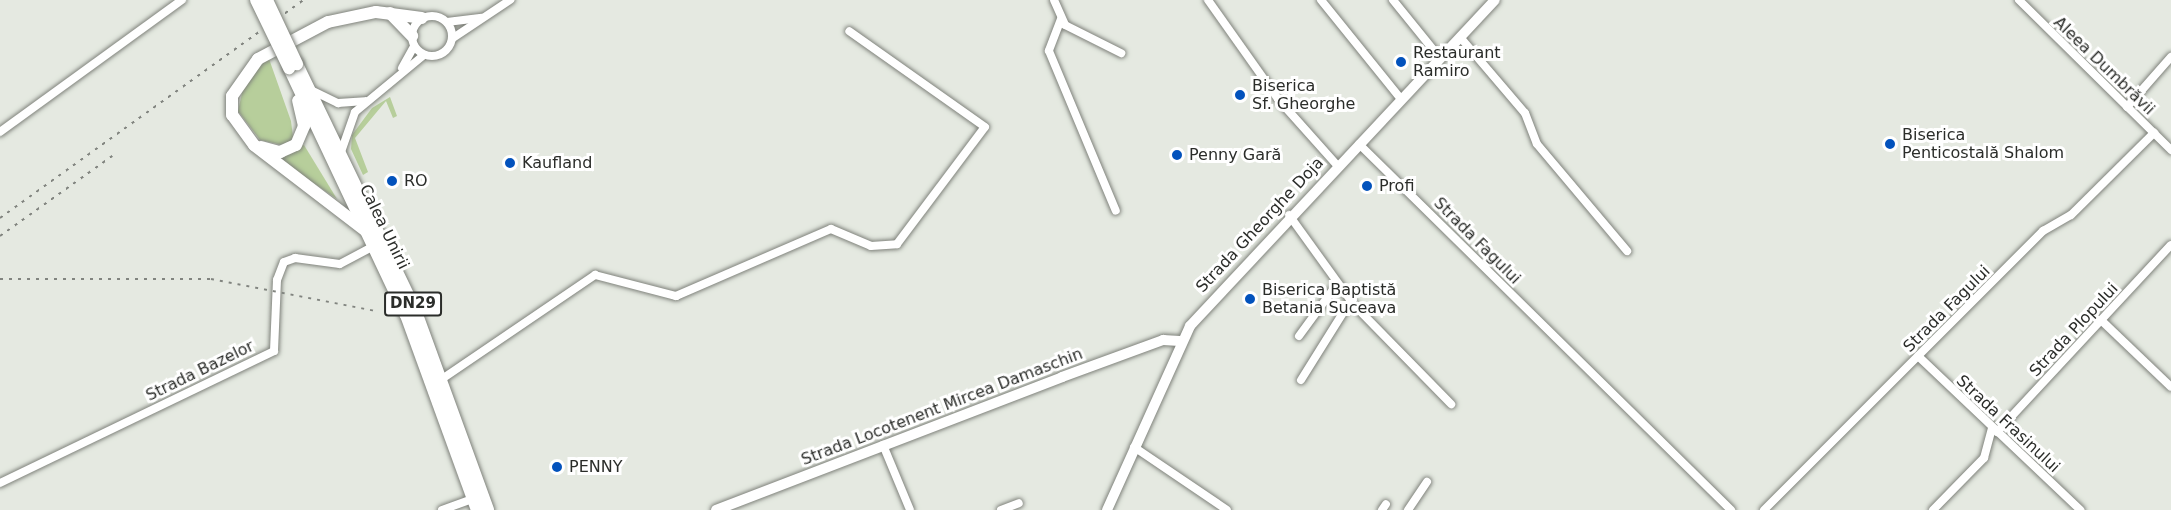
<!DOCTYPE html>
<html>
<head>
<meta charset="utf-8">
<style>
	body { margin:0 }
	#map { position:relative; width:2171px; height:510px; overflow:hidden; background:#e5e9e1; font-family:"DejaVu Sans",sans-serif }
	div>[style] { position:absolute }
	.green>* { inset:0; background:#b7ce9b }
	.roads { filter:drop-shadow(0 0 2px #7f827b) drop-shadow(0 0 2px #7f827b) }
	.street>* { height:8px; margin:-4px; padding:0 4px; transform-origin:4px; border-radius:4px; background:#fff }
	.street>.ring { margin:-4px; padding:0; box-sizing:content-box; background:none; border:8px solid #fff; border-radius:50% }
	.secondary>* { height:10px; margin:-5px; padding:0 5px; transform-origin:5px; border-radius:5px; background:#fff }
	.primary>* { height:12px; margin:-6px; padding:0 6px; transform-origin:6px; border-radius:6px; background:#fff }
	.rail>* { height:2px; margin-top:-1px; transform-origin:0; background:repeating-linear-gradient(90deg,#81847f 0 3px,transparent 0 9px) }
	.bridges { filter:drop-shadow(0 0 2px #7f827b) drop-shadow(0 0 2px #7f827b) }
	.primary-bridge>* { height:12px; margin:-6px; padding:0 6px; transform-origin:6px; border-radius:6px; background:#fff }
	.dots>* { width:16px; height:16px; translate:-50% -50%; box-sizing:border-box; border:3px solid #fff; border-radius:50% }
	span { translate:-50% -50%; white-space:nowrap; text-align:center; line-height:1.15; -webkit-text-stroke:6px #fff; paint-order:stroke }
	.shield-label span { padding:2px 4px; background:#fff; border:2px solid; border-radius:4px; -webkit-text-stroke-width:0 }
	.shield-label { font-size:15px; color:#2b2d2a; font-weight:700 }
	.poi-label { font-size:16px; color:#2b2d2a }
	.left { translate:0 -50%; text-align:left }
	.street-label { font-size:16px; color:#2b2d2a }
</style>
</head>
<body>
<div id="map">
	<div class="green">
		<div style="clip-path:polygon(268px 56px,291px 121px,293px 137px,287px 146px,260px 140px,238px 111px,245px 80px)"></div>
		<div style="clip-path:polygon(390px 97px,397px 116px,393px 118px,386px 101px,355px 138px,368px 172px,363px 175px,351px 149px,352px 135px,372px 108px)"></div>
		<div style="clip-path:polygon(304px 145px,337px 199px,274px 156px)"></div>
	</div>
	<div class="roads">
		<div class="street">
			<div style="left:1054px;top:0;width:27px;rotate:66deg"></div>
			<div style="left:1065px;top:25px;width:63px;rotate:26.6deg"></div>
			<div style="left:1208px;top:0;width:121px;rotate:54.7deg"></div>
			<div style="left:1278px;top:99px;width:87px;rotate:48.3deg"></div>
			<div style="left:1321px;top:0;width:127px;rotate:51.1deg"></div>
			<div style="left:1393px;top:0;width:75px;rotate:51deg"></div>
			<div style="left:2019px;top:0;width:214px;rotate:44.6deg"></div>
			<div class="ring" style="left:412px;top:16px;width:32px;height:32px"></div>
			<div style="left:1061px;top:19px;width:34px;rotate:111deg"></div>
			<div style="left:1049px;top:51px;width:173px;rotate:67.3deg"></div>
			<div style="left:447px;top:22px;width:35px;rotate:-7deg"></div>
			<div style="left:1460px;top:37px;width:100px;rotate:49.5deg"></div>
			<div style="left:1525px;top:113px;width:33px;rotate:69deg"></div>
			<div style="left:1537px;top:144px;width:140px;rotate:49.9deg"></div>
			<div style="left:453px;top:38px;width:69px;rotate:-33.7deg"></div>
			<div style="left:402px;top:68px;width:25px;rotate:-61deg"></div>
			<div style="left:313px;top:91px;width:28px;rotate:26deg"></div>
			<div style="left:338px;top:103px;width:27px;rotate:-4deg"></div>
			<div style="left:2127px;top:107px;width:67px;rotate:-48.7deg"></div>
			<div style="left:0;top:132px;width:225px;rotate:-36deg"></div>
			<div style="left:1359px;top:144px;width:522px;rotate:44.53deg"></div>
			<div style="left:341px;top:152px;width:42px;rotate:-70.7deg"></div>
			<div style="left:355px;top:112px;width:89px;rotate:-39.6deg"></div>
			<div style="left:1289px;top:215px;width:111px;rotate:54.2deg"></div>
			<div style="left:1354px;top:305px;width:139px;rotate:45.6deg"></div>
			<div style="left:2102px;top:321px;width:95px;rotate:43.7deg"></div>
			<div style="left:1299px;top:336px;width:64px;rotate:-53.8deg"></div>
			<div style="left:1918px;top:356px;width:224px;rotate:43.5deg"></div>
			<div style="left:1301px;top:380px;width:94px;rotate:-58deg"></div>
			<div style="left:439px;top:381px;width:189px;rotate:-34.2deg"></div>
			<div style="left:595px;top:275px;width:84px;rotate:14.5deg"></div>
			<div style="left:676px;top:296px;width:169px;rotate:-23.4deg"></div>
			<div style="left:831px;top:229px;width:43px;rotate:23deg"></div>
			<div style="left:871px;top:246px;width:26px;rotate:-4deg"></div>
			<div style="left:897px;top:244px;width:146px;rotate:-53.1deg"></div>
			<div style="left:985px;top:127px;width:166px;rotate:-144.8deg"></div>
			<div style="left:1997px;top:432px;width:255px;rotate:-47.1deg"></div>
			<div style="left:883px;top:445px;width:70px;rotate:67.4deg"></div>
			<div style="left:1134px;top:447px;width:112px;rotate:34.1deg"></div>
			<div style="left:0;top:483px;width:304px;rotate:-25.7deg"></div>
			<div style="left:274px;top:351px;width:71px;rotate:-87.6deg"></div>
			<div style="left:277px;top:280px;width:19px;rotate:-69deg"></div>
			<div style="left:284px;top:262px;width:12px;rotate:-20deg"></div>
			<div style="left:295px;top:258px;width:45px;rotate:7.6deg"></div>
			<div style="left:340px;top:264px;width:40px;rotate:-28deg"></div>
			<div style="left:442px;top:510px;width:33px;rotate:-20deg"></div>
			<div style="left:1001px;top:510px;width:19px;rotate:-21deg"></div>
			<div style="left:1382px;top:510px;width:7px;rotate:-56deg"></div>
			<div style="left:1408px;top:510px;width:34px;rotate:-56deg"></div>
			<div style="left:1764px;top:510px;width:395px;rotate:-45deg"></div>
			<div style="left:2043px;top:231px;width:32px;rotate:-30deg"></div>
			<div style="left:2071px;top:215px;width:117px;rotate:-44.7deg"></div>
			<div style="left:1933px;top:510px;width:73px;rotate:-45.6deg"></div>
			<div style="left:1984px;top:458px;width:31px;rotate:-75deg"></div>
		</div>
		<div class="secondary">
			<div style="left:716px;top:510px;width:371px;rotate:-21deg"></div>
			<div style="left:1062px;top:377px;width:108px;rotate:-20.1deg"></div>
			<div style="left:1163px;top:340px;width:17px;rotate:3deg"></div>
			<div style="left:1107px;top:510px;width:202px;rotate:-65.7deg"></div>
			<div style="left:1190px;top:326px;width:446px;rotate:-46.9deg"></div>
		</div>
		<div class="primary">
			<div style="left:390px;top:13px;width:32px;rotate:46deg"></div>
			<div style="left:297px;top:64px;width:272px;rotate:64.3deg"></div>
			<div style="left:415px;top:309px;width:214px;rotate:70deg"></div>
			<div style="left:289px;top:68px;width:273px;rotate:64.7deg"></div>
			<div style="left:406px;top:315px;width:208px;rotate:70deg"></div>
			<div style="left:261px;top:147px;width:20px;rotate:15deg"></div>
			<div style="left:280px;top:152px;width:17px;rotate:-24deg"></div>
			<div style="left:296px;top:145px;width:21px;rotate:-67deg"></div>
			<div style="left:304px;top:126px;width:26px;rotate:-103deg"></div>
			<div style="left:366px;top:231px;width:141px;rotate:-142.5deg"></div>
			<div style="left:254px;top:145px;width:37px;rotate:-126deg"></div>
			<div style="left:232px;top:115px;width:19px;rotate:-90deg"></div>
			<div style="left:232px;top:96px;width:45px;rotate:-54.9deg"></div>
			<div style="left:258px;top:59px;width:79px;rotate:-27.9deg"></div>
			<div style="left:328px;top:22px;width:49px;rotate:-11.8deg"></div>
			<div style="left:376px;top:12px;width:46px;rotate:7.4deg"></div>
		</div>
	</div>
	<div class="rail">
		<div style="left:0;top:218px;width:373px;rotate:-35.7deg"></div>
		<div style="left:0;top:236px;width:138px;rotate:-35.5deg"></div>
		<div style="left:0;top:279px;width:211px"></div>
		<div style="left:211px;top:279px;width:167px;rotate:11deg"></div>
	</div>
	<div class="bridges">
		<div class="primary-bridge">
			<div style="left:256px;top:0;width:76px;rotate:64.1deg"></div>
			<div style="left:267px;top:0;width:71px;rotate:64.9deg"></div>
		</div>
	</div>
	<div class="dots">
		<div style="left:1401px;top:62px;background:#0252bc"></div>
		<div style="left:1240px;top:95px;background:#0252bc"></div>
		<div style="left:1890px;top:144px;background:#0252bc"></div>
		<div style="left:1177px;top:155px;background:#0252bc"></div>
		<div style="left:510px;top:163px;background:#0252bc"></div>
		<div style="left:392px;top:181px;background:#0252bc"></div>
		<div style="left:1367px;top:186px;background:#0252bc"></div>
		<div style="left:1250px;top:299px;background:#0252bc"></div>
		<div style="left:557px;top:467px;background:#0252bc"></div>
	</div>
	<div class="shield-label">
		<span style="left:413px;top:304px">DN29</span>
	</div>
	<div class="poi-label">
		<span class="left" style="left:1413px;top:62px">Restaurant<br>Ramiro</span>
		<span class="left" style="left:1252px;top:95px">Biserica<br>Sf. Gheorghe</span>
		<span class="left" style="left:1902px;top:144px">Biserica<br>Penticostală Shalom</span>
		<span class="left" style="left:1189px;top:155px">Penny Gară</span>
		<span class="left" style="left:522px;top:163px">Kaufland</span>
		<span class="left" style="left:404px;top:181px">RO</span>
		<span class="left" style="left:1379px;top:186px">Profi</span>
		<span class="left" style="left:1262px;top:299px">Biserica Baptistă<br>Betania Suceava</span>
		<span class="left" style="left:569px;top:467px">PENNY</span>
	</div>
	<div class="street-label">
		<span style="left:2104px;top:66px;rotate:44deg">Aleea Dumbrăvii</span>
		<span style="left:1260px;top:225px;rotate:-47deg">Strada Gheorghe Doja</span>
		<span style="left:384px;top:227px;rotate:64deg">Calea Unirii</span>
		<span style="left:1477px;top:241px;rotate:45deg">Strada Fagului</span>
		<span style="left:1947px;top:309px;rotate:-45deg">Strada Fagului</span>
		<span style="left:2074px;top:330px;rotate:-47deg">Strada Plopului</span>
		<span style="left:200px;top:371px;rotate:-26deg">Strada Bazelor</span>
		<span style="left:942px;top:407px;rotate:-21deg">Strada Locotenent Mircea Damaschin</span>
		<span style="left:2008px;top:424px;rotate:43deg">Strada Frasinului</span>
	</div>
</div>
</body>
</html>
